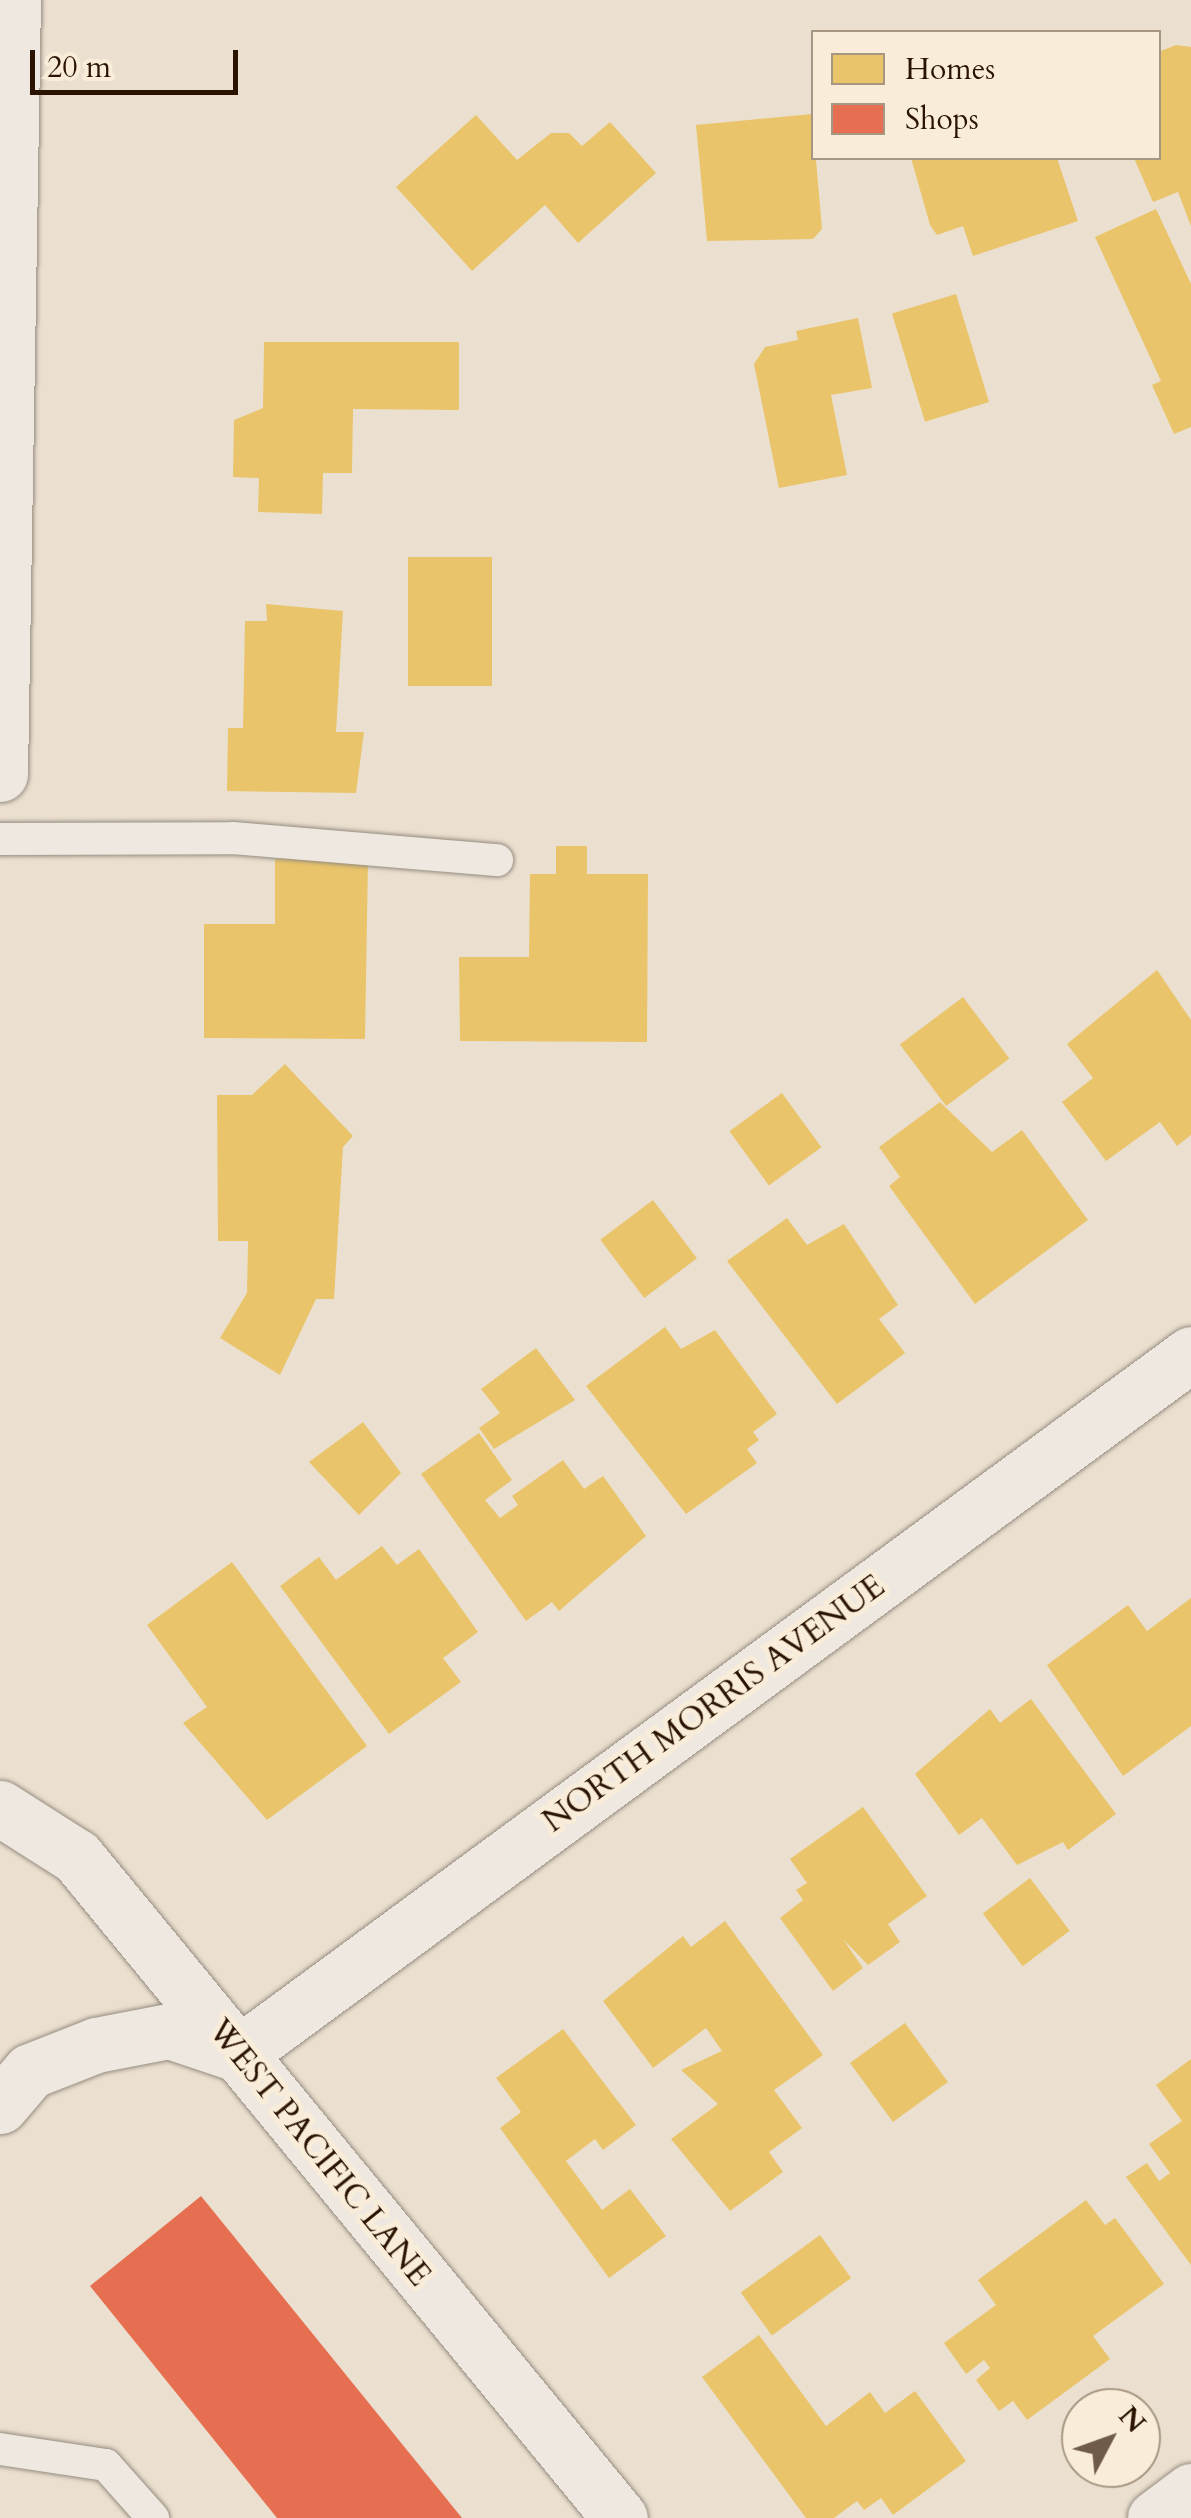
<!DOCTYPE html>
<html>
<head>
<meta charset="utf-8">
<style>
	body { margin:0 }
	#map { position:relative; width:1191px; height:2518px; overflow:hidden; background:#ebe0cf; font-family:Cardo,serif }
	div>[style] { position:absolute }
	.homes>* { inset:0; background:#e9c46a; transform-origin:0 0 }
	.shops>* { inset:0; background:#e76f51 }
	.roads { filter:drop-shadow(0 0 2px #958c80) drop-shadow(0 0 2px #958c80) }
	.service>* { height:32px; margin:-16px; padding:0 16px; transform-origin:16px; border-radius:16px; background:#eee8e0 }
	.minor>* { height:55px; margin:-27.5px; padding:0 27.5px; transform-origin:27.5px; border-radius:27.5px; background:#eee8e0 }
	.tertiary>* { height:55px; margin:-27.5px; padding:0 27.5px; transform-origin:27.5px; border-radius:27.5px; background:#eee8e0 }
	span { translate:-50% -50%; white-space:nowrap; text-align:center; line-height:1.15; -webkit-text-stroke:10px #f9edd9; paint-order:stroke }
	.street-label { font-size:32px; color:#2a1400 }
	.legend { position:absolute; left:811px; top:30px; width:350px; height:130px; box-sizing:border-box; background:#f9edd9; border:2px solid #a69682; margin:0; padding:12px 18px; list-style:none; font-size:30px; color:#2a1400 }
	.legend li { display:flex; align-items:center; gap:20px; height:50px }
	.legend b { width:50px; border:2px solid #a69682 }
	.north { position:absolute; left:1061px; top:2388px; width:100px; height:100px; box-sizing:border-box; background:#f9edd9; border:2px solid #a69682; border-radius:50%; rotate:49deg; font-size:28px; font-weight:700; line-height:40px; text-align:center; color:#2a1400 }
	.north::after { content:''; display:block; margin:auto; width:35px; height:45px; background:#6e5b48; clip-path:polygon(50% 0,100% 100%,50% 72%,0 100%) }
	.scale { position:absolute; left:30px; top:50px; width:208px; height:45px; box-sizing:border-box; border:5px solid #2a1400; border-top:0; padding-left:12px; font-size:30px; line-height:35px; white-space:nowrap; color:#2a1400; -webkit-text-stroke:8px #f9edd9; paint-order:stroke }
</style>
</head>
<body>
<div id="map">
	<div class="homes">
		<div style="clip-path:polygon(1176px 45px,1191px 47px,1191px 226px,1178px 192px,1153px 202px,1134px 158px,1158px 158px,1158px 52px)"></div>
		<div style="clip-path:polygon(812px 114px,822px 229px,813px 239px,707px 241px,696px 125px)"></div>
		<div style="clip-path:polygon(476px 115px,517px 160px,551px 133px,569px 133px,582px 146px,610px 122px,656px 173px,578px 243px,545px 205px,472px 271px,396px 187px)"></div>
		<div style="clip-path:polygon(911px 158px,1057px 158px,1078px 221px,973px 256px,963px 226px,937px 235px,930px 225px)"></div>
		<div style="clip-path:polygon(1156px 209px,1191px 284px,1191px 427px,1174px 434px,1152px 385px,1161px 381px,1095px 237px)"></div>
		<div style="left:956px;top:294px;width:113px;height:67px;rotate:73deg"></div>
		<div style="clip-path:polygon(858px 318px,872px 388px,831px 395px,847px 475px,779px 488px,754px 364px,765px 347px,798px 340px,796px 331px)"></div>
		<div style="clip-path:polygon(264px 342px,459px 342px,459px 410px,353px 409px,352px 473px,323px 473px,322px 514px,258px 512px,259px 478px,233px 477px,234px 420px,263px 408px)"></div>
		<div style="left:408px;top:557px;width:84px;height:129px"></div>
		<div style="clip-path:polygon(266px 604px,343px 611px,336px 732px,364px 732px,356px 793px,227px 791px,228px 728px,243px 728px,245px 621px,267px 621px)"></div>
		<div style="clip-path:polygon(556px 846px,587px 846px,587px 874px,648px 874px,647px 1042px,460px 1041px,459px 957px,529px 957px,530px 874px,556px 874px)"></div>
		<div style="clip-path:polygon(275px 859px,368px 860px,365px 1039px,204px 1038px,204px 924px,275px 924px)"></div>
		<div style="clip-path:polygon(1157px 970px,1191px 1020px,1191px 1135px,1177px 1146px,1160px 1122px,1106px 1161px,1062px 1102px,1093px 1078px,1067px 1044px)"></div>
		<div style="left:963px;top:997px;width:77px;height:79px;rotate:53deg"></div>
		<div style="clip-path:polygon(285px 1064px,353px 1136px,343px 1147px,334px 1299px,316px 1299px,280px 1375px,220px 1338px,247px 1293px,248px 1241px,218px 1241px,217px 1095px,252px 1095px)"></div>
		<div style="left:782px;top:1093px;width:67px;height:65px;rotate:54deg"></div>
		<div style="clip-path:polygon(940px 1102px,992px 1152px,1022px 1130px,1088px 1220px,975px 1304px,889px 1186px,900px 1177px,879px 1147px)"></div>
		<div style="left:653px;top:1200px;width:73px;height:66px;rotate:53deg"></div>
		<div style="clip-path:polygon(787px 1218px,807px 1245px,844px 1224px,898px 1305px,879px 1319px,905px 1353px,837px 1404px,727px 1261px)"></div>
		<div style="clip-path:polygon(665px 1327px,681px 1349px,715px 1330px,777px 1414px,753px 1432px,759px 1440px,747px 1449px,757px 1463px,686px 1514px,586px 1386px)"></div>
		<div style="clip-path:polygon(536px 1348px,575px 1400px,494px 1449px,479px 1428px,500px 1413px,481px 1389px)"></div>
		<div style="clip-path:polygon(363px 1422px,401px 1473px,359px 1515px,309px 1462px)"></div>
		<div style="clip-path:polygon(479px 1433px,512px 1480px,485px 1500px,500px 1518px,518px 1505px,512px 1496px,563px 1460px,584px 1489px,603px 1476px,646px 1536px,559px 1611px,552px 1602px,526px 1621px,421px 1474px)"></div>
		<div style="clip-path:polygon(382px 1546px,397px 1565px,419px 1549px,478px 1632px,443px 1658px,461px 1682px,389px 1734px,280px 1586px,319px 1557px,336px 1580px)"></div>
		<div style="clip-path:polygon(232px 1562px,367px 1746px,267px 1820px,183px 1723px,207px 1707px,147px 1625px)"></div>
		<div style="clip-path:polygon(1191px 1598px,1191px 1726px,1123px 1776px,1047px 1665px,1128px 1605px,1147px 1631px)"></div>
		<div style="clip-path:polygon(1031px 1699px,1116px 1814px,1068px 1850px,1063px 1842px,1017px 1865px,982px 1818px,959px 1835px,915px 1774px,990px 1709px,1000px 1723px)"></div>
		<div style="clip-path:polygon(863px 1807px,927px 1896px,888px 1924px,900px 1942px,868px 1965px,843px 1939px,863px 1968px,833px 1991px,780px 1918px,803px 1900px,796px 1890px,807px 1883px,790px 1859px)"></div>
		<div style="left:1030px;top:1878px;width:66px;height:59px;rotate:53deg"></div>
		<div style="clip-path:polygon(725px 1921px,823px 2055px,774px 2090px,802px 2128px,769px 2152px,783px 2172px,730px 2211px,671px 2139px,718px 2104px,681px 2070px,722px 2051px,706px 2028px,653px 2068px,603px 2001px,683px 1936px,691px 1947px)"></div>
		<div style="left:905px;top:2023px;width:73px;height:68px;rotate:54deg"></div>
		<div style="clip-path:polygon(563px 2029px,636px 2125px,603px 2150px,595px 2139px,566px 2161px,602px 2210px,630px 2189px,666px 2236px,609px 2278px,500px 2128px,521px 2112px,496px 2078px)"></div>
		<div style="clip-path:polygon(1191px 2059px,1191px 2265px,1126px 2177px,1147px 2163px,1159px 2181px,1170px 2173px,1149px 2144px,1182px 2121px,1156px 2085px)"></div>
		<div style="clip-path:polygon(1086px 2200px,1105px 2225px,1115px 2218px,1164px 2284px,1093px 2336px,1110px 2359px,1027px 2420px,1013px 2401px,999px 2411px,976px 2380px,990px 2368px,984px 2360px,966px 2374px,944px 2343px,996px 2305px,978px 2280px)"></div>
		<div style="left:820px;top:2235px;width:53px;height:98px;rotate:54deg"></div>
		<div style="clip-path:polygon(759px 2335px,826px 2426px,870px 2392px,885px 2413px,915px 2391px,966px 2461px,893px 2515px,881px 2498px,864px 2510px,857px 2501px,834px 2518px,806px 2518px,702px 2377px)"></div>
	</div>
	<div class="shops">
		<div style="clip-path:polygon(201px 2196px,462px 2518px,277px 2518px,90px 2286px)"></div>
	</div>
	<div class="roads">
		<div class="service">
			<div style="left:0;top:839px;width:233px;rotate:-0.2deg"></div>
			<div style="left:233px;top:838px;width:265px;rotate:4.8deg"></div>
			<div style="left:0;top:2449px;width:107px;rotate:8.6deg"></div>
			<div style="left:106px;top:2465px;width:71px;rotate:48.4deg"></div>
		</div>
		<div class="minor">
			<div style="left:238px;top:2054px;width:1182px;rotate:-36.3deg"></div>
			<div style="left:1155px;top:2518px;width:45px;rotate:-36.9deg"></div>
		</div>
		<div class="tertiary">
			<div style="left:0;top:774px;width:774px;rotate:-89.04deg"></div>
			<div style="left:0;top:1808px;width:91px;rotate:32.5deg"></div>
			<div style="left:77px;top:1857px;width:855px;rotate:50.6deg"></div>
			<div style="left:0;top:2106px;width:46px;rotate:-49.4deg"></div>
			<div style="left:30px;top:2071px;width:71px;rotate:-21.5deg"></div>
			<div style="left:96px;top:2045px;width:74px;rotate:-10.9deg"></div>
			<div style="left:169px;top:2031px;width:73px;rotate:18.4deg"></div>
		</div>
	</div>
	<div class="street-label">
		<span style="left:714px;top:1704px;rotate:-36deg">NORTH MORRIS AVENUE</span>
		<span style="left:319px;top:2153px;rotate:51deg">WEST PACIFIC LANE</span>
	</div>
	<ul class="legend">
	<li><b style="height:28px;background:#e9c46a"></b>Homes</li>
	<li><b style="height:28px;background:#e76f51"></b>Shops</li>
	</ul>
	<div class="north">N</div>
	<div class="scale">20 m</div>
</div>
</body>
</html>
